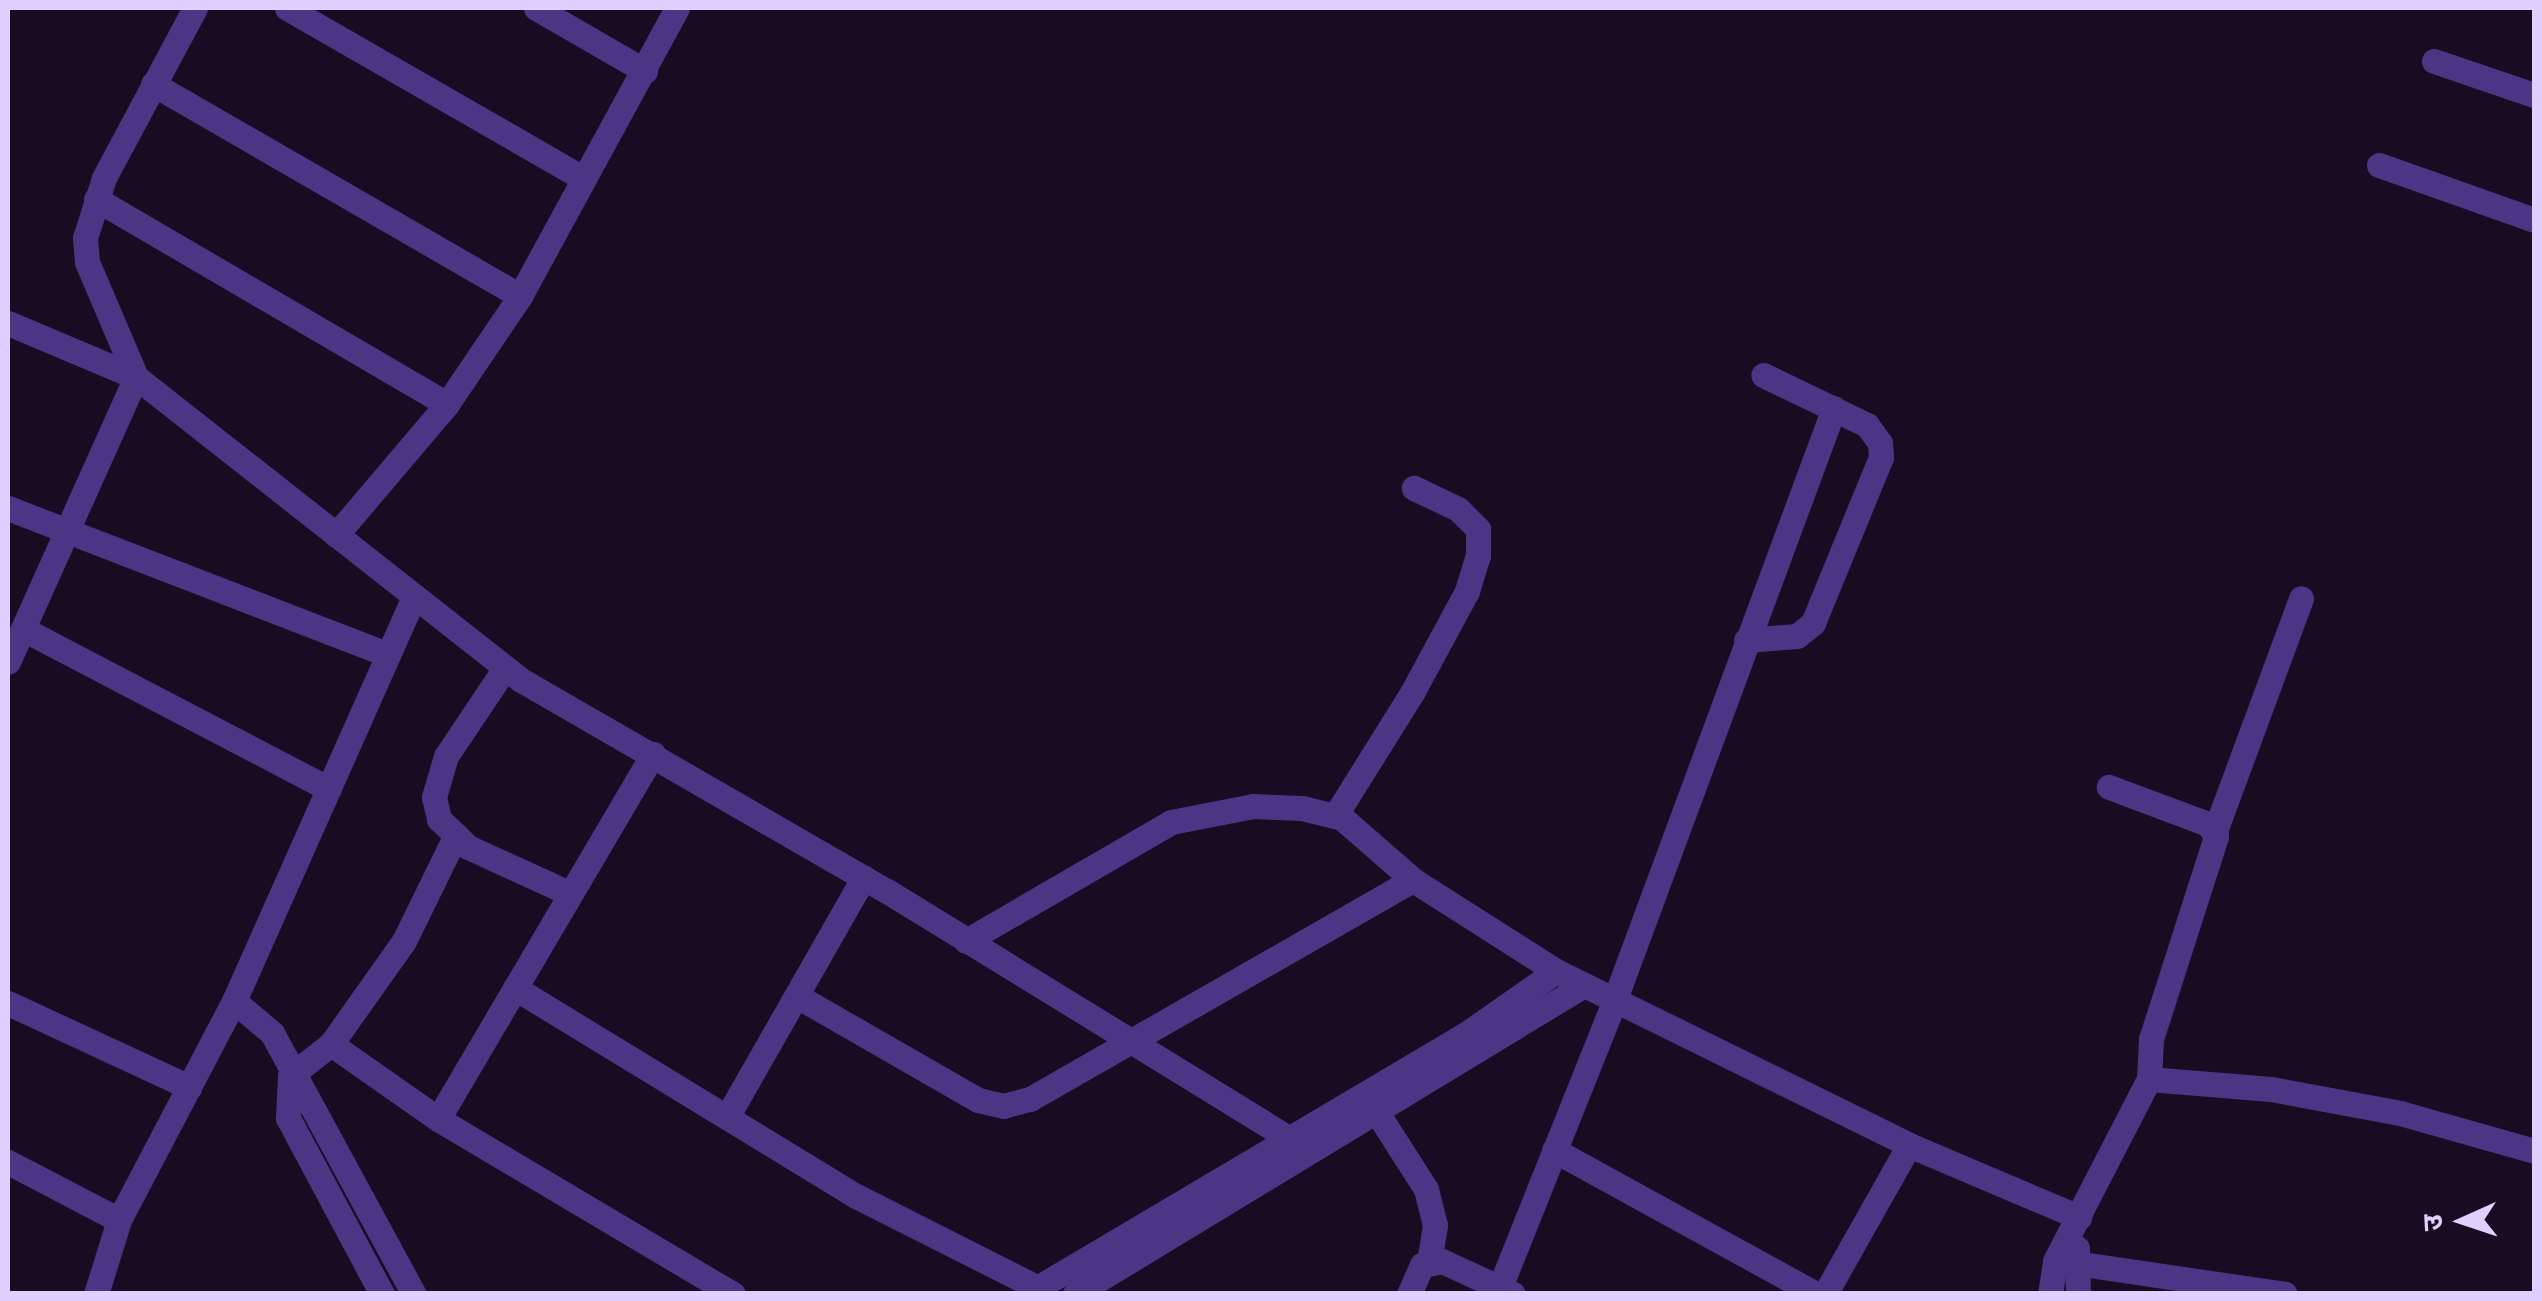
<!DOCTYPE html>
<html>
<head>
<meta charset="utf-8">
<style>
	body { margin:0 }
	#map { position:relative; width:2542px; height:1301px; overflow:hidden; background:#160d23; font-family:Quicksand,"Noto Sans Devanagari",sans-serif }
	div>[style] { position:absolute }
	.minor>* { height:25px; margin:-12.5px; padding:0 12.5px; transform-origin:12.5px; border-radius:12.5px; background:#4c3585 }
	span { translate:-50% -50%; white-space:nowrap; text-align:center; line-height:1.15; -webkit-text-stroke:9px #160d23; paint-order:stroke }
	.frame { position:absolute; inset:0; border:10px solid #e0cfff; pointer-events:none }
	.north { position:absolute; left:2412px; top:1171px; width:100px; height:100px; -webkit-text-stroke:8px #160d23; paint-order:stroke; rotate:267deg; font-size:28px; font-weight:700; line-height:40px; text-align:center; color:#e0cfff }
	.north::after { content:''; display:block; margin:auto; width:35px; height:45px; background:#e0cfff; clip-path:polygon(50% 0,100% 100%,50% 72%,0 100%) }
</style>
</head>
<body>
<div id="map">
	<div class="minor">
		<div style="left:195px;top:8px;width:193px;rotate:118.2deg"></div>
		<div style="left:104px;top:178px;width:63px;rotate:107.6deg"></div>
		<div style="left:85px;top:238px;width:24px;rotate:85deg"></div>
		<div style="left:87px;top:262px;width:125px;rotate:66.9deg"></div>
		<div style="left:136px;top:377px;width:490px;rotate:38.2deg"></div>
		<div style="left:521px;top:680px;width:422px;rotate:30deg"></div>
		<div style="left:887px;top:891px;width:472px;rotate:31.6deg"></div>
		<div style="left:287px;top:8px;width:341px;rotate:29.9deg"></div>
		<div style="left:536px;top:8px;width:126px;rotate:30deg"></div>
		<div style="left:2434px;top:61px;width:106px;rotate:18.8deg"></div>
		<div style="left:153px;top:84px;width:424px;rotate:30deg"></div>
		<div style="left:2379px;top:165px;width:164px;rotate:19.5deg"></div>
		<div style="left:96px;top:199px;width:406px;rotate:30.3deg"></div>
		<div style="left:8px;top:323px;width:139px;rotate:22.9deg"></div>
		<div style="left:136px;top:377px;width:312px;rotate:114.2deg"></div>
		<div style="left:8px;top:508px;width:407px;rotate:21.1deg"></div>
		<div style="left:336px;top:535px;width:172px;rotate:-49.7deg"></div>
		<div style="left:447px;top:404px;width:130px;rotate:-55.9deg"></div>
		<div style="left:520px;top:296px;width:328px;rotate:-61.4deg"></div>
		<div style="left:23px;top:629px;width:345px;rotate:27.6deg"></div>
		<div style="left:1746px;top:640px;width:51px;rotate:-4.5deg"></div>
		<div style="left:1797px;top:636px;width:21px;rotate:-39deg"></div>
		<div style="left:1813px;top:623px;width:179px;rotate:-67.7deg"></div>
		<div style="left:1881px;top:457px;width:14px;rotate:-94deg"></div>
		<div style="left:1880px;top:443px;width:22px;rotate:-126deg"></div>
		<div style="left:1867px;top:425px;width:115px;rotate:-154.3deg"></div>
		<div style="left:505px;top:668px;width:106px;rotate:123.8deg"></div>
		<div style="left:446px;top:756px;width:43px;rotate:106.3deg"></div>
		<div style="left:434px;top:797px;width:23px;rotate:77deg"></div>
		<div style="left:439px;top:819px;width:40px;rotate:44deg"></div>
		<div style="left:468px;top:847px;width:111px;rotate:24.5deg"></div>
		<div style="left:1335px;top:816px;width:147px;rotate:-58deg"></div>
		<div style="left:1413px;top:691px;width:114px;rotate:-61.6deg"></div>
		<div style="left:1467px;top:591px;width:37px;rotate:-73deg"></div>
		<div style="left:1478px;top:556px;width:27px;rotate:-90deg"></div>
		<div style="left:1478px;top:529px;width:28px;rotate:-135deg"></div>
		<div style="left:1458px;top:509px;width:49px;rotate:-154.5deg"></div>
		<div style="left:2215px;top:831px;width:248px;rotate:-69.7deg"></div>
		<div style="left:966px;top:941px;width:237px;rotate:-30.1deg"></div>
		<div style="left:1171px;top:822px;width:84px;rotate:-11deg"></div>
		<div style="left:1253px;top:806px;width:49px;rotate:2.3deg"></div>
		<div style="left:1302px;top:808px;width:41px;rotate:14deg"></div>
		<div style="left:1342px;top:818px;width:94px;rotate:41.1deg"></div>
		<div style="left:1413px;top:880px;width:169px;rotate:32.5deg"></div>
		<div style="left:1556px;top:971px;width:394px;rotate:26.2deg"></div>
		<div style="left:1909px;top:1145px;width:185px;rotate:23deg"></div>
		<div style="left:515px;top:988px;width:399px;rotate:31.4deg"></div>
		<div style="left:856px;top:1196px;width:204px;rotate:26.8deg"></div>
		<div style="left:797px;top:996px;width:209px;rotate:29.9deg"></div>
		<div style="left:978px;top:1100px;width:26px;rotate:13deg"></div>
		<div style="left:1003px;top:1106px;width:28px;rotate:-15deg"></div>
		<div style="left:1030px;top:1099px;width:441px;rotate:-29.8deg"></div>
		<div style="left:234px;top:1001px;width:50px;rotate:40.1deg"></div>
		<div style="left:272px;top:1033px;width:297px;rotate:61.5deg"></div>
		<div style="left:8px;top:1003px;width:200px;rotate:24.9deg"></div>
		<div style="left:331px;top:1044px;width:126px;rotate:-54.7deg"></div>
		<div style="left:404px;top:941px;width:118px;rotate:-63.9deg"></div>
		<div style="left:2149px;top:1079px;width:122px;rotate:4.7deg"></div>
		<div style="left:2271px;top:1089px;width:131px;rotate:10.5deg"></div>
		<div style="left:2400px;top:1113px;width:139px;rotate:15.8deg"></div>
		<div style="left:1378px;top:1114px;width:89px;rotate:57.4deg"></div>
		<div style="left:1426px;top:1189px;width:37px;rotate:76deg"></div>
		<div style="left:1435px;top:1225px;width:39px;rotate:99deg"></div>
		<div style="left:727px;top:1117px;width:276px;rotate:-60.3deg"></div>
		<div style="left:438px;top:1119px;width:424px;rotate:-59.5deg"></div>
		<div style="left:1554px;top:1150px;width:299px;rotate:28.8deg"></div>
		<div style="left:8px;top:1162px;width:125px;rotate:27.6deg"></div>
		<div style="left:2077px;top:1248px;width:46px;rotate:88.8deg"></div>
		<div style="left:2082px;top:1264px;width:205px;rotate:8.4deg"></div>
		<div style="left:1500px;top:1287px;width:310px;rotate:-68.2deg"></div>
		<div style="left:1615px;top:999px;width:630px;rotate:-69.67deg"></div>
		<div style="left:96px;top:1294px;width:77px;rotate:-72.7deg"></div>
		<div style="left:119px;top:1220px;width:247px;rotate:-62.3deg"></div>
		<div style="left:234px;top:1001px;width:440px;rotate:-66deg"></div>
		<div style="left:382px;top:1294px;width:200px;rotate:-118.1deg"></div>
		<div style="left:288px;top:1118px;width:42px;rotate:-87.3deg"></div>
		<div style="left:290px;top:1076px;width:52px;rotate:-38deg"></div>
		<div style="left:331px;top:1044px;width:131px;rotate:35deg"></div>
		<div style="left:438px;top:1119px;width:343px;rotate:30.7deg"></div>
		<div style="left:1027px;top:1294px;width:510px;rotate:-30.64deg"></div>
		<div style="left:1466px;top:1034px;width:110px;rotate:-35deg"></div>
		<div style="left:1075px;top:1294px;width:595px;rotate:-31.26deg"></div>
		<div style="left:1409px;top:1294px;width:32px;rotate:-66deg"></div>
		<div style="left:1422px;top:1265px;width:20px;rotate:-11deg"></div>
		<div style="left:1442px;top:1261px;width:78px;rotate:24.9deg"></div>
		<div style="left:1825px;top:1294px;width:171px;rotate:-60.6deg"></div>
		<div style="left:2050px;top:1294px;width:33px;rotate:-81deg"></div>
		<div style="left:2055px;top:1261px;width:205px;rotate:-62.7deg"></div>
		<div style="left:2149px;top:1079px;width:40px;rotate:-87.1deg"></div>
		<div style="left:2151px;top:1039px;width:213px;rotate:-72.2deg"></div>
		<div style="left:2216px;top:836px;width:14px;rotate:-124deg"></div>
		<div style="left:2208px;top:824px;width:106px;rotate:-159.5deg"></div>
	</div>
	<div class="frame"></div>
	<div class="north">उ</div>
</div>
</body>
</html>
